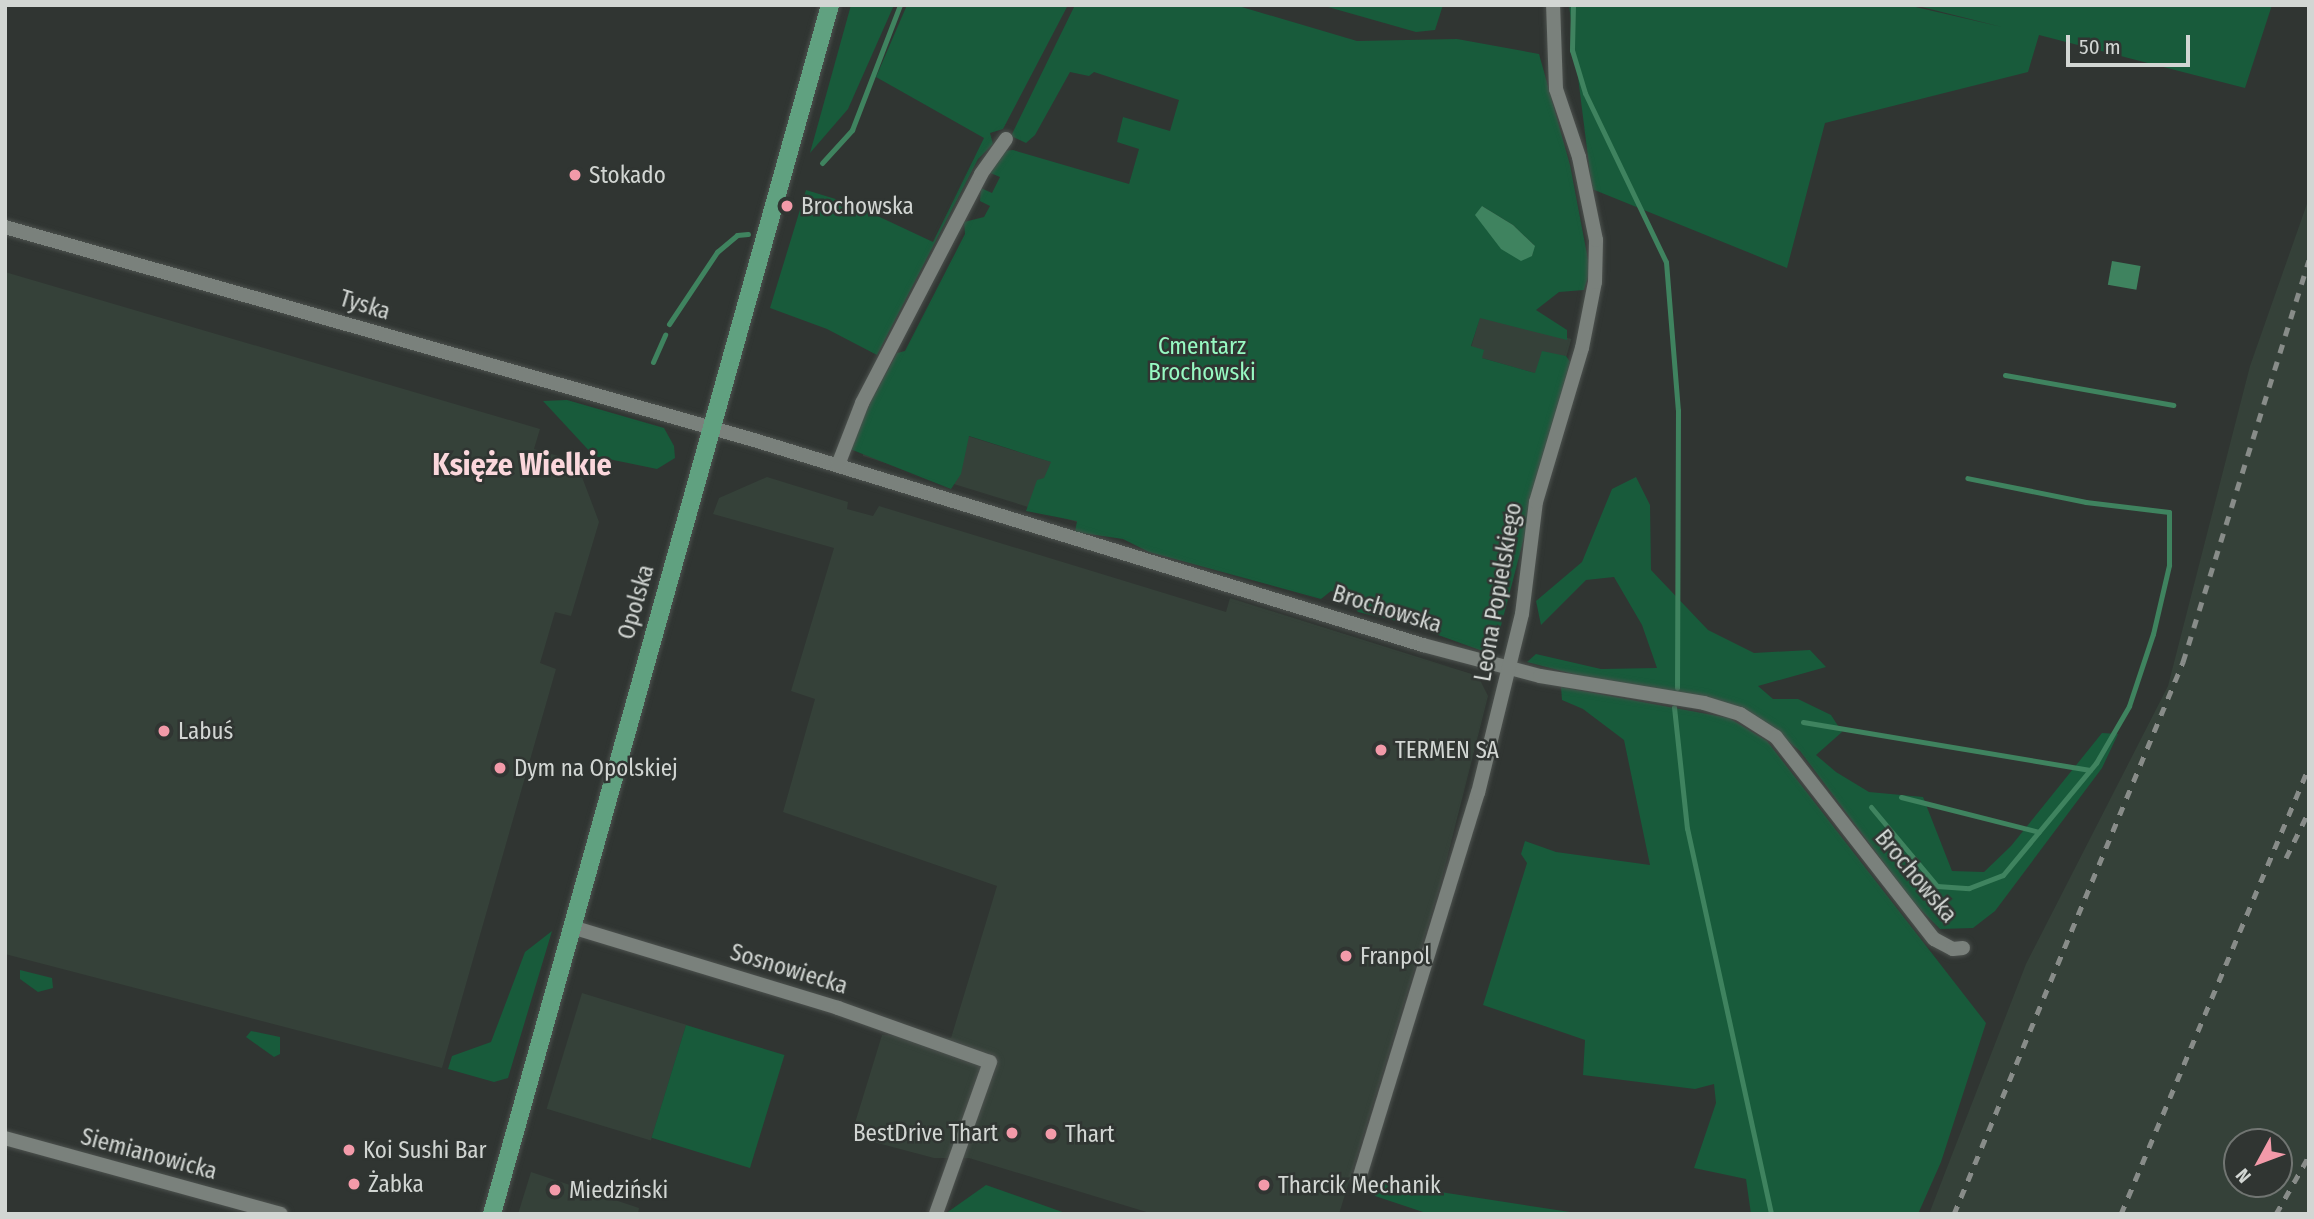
<!DOCTYPE html>
<html>
<head>
<meta charset="utf-8">
<style>
	body { margin:0 }
	#map { position:relative; width:2314px; height:1219px; overflow:hidden; background:#303532; font-family:"Fira Sans Condensed",sans-serif }
	div>[style] { position:absolute }
	.built>* { inset:0; background:#354139; transform-origin:0 0 }
	.green>* { inset:0; background:#185b3b; transform-origin:0 0 }
	.water>* { inset:0; background:#3f835f; transform-origin:0 0 }
	.stream>* { height:5px; margin:-2.5px; padding:0 2.5px; transform-origin:2.5px; border-radius:2.5px; background:#3f835f }
	.roads { filter:drop-shadow(0 0 2px #4c514e) drop-shadow(0 0 2px #4c514e) }
	.street>* { height:14px; margin:-7px; padding:0 7px; transform-origin:7px; border-radius:7px; background:#7a817c }
	.primary>* { height:18px; margin:-9px; padding:0 9px; transform-origin:9px; border-radius:9px; background:#60a180 }
	.rail>* { height:5px; margin-top:-2.5px; transform-origin:0; background:repeating-linear-gradient(90deg,#888c89 0 9px,transparent 0 18px) }
	.dots>* { width:19px; height:19px; translate:-50% -50%; box-sizing:border-box; border:4px solid #303532; border-radius:50% }
	span { translate:-50% -50%; white-space:nowrap; text-align:center; line-height:1.15; -webkit-text-stroke:5px #303532; paint-order:stroke }
	.poi-label { font-size:23px; color:#d2d6d3 }
	.left { translate:0 -50%; text-align:left }
	.right { translate:-100% -50%; text-align:right }
	.street-label { font-size:23px; color:#d2d6d3 }
	.park-label { font-size:23px; color:#97f9c2 }
	.district-label { font-size:30px; color:#fbd7dc; font-weight:700 }
	.frame { position:absolute; inset:0; border:7px solid #d2d6d3; pointer-events:none }
	.north { position:absolute; left:2223px; top:1128px; width:70px; height:70px; box-sizing:border-box; background:#303532; border:2px solid #717572; border-radius:50%; rotate:229deg; font-size:19px; font-weight:700; line-height:28px; text-align:center; color:#d2d6d3 }
	.north::after { content:''; display:block; margin:auto; width:24px; height:32px; background:#f39aa9; clip-path:polygon(50% 0,100% 100%,50% 72%,0 100%) }
	.scale { position:absolute; left:2066px; top:35px; width:124px; height:32px; box-sizing:border-box; border:4px solid #d2d6d3; border-top:0; padding-left:9px; font-size:21px; line-height:24px; white-space:nowrap; color:#d2d6d3; -webkit-text-stroke:5px #303532; paint-order:stroke }
</style>
</head>
<body>
<div id="map">
	<div class="built">
		<div style="clip-path:polygon(evenodd,2309px 198px,2309px 1214px,1929px 1214px,2026px 964px,2168px 686px,2250px 366px,2309px 198px,2279px 1142px,2279px 1184px,2237px 1184px,2237px 1142px,2279px 1142px)"></div>
		<div style="clip-path:polygon(5px 272px,540px 429px,534px 449px,576px 461px,599px 522px,571px 616px,555px 612px,540px 663px,556px 669px,442px 1068px,5px 954px)"></div>
		<div style="left:1481px;top:313px;width:94px;height:43px;rotate:16deg"></div>
		<div style="clip-path:polygon(881px 409px,1257px 526px,1242px 573px,863px 456px,862px 446px)"></div>
		<div style="clip-path:polygon(767px 477px,848px 502px,847px 509px,873px 516px,879px 506px,1226px 612px,1230px 598px,1478px 676px,1488px 696px,1440px 886px,1339px 1214px,1153px 1214px,969px 1158px,934px 1158px,851px 1136px,882px 1035px,951px 1038px,997px 886px,783px 812px,815px 699px,791px 691px,834px 548px,713px 514px,719px 498px)"></div>
		<div style="left:582px;top:993px;width:109px;height:121px;rotate:17deg"></div>
		<div style="clip-path:polygon(531px 1172px,639px 1208px,638px 1214px,518px 1214px)"></div>
	</div>
	<div class="green">
		<div style="clip-path:polygon(851px 5px,894px 5px,848px 109px,810px 153px)"></div>
		<div style="clip-path:polygon(907px 5px,1068px 5px,1003px 129px,990px 133px,993px 144px,978px 159px,877px 355px,827px 329px,770px 308px,806px 190px,852px 204px,933px 242px,984px 138px,876px 77px)"></div>
		<div style="clip-path:polygon(evenodd,1075px 5px,1235px 5px,1357px 41px,1457px 39px,1539px 54px,1570px 165px,1590px 270px,1584px 290px,1559px 292px,1536px 310px,1567px 330px,1567px 340px,1480px 318px,1471px 346px,1484px 350px,1482px 358px,1535px 373px,1542px 351px,1566px 356px,1570px 362px,1497px 641px,1488px 653px,1405px 623px,1358px 612px,1347px 596px,1331px 591px,1321px 599px,1149px 552px,1123px 539px,1075px 532px,1077px 521px,1026px 511px,1037px 480px,1044px 478px,1051px 462px,969px 436px,961px 474px,951px 489px,850px 449px,871px 401px,897px 353px,905px 351px,965px 234px,964px 222px,984px 217px,990px 206px,980px 201px,981px 188px,992px 193px,1000px 177px,988px 172px,1002px 151px,1013px 150px,1129px 184px,1139px 149px,1117px 142px,1123px 117px,1170px 131px,1179px 100px,1094px 72px,1089px 76px,1070px 72px,1035px 135px,1026px 143px,1011px 136px,1075px 5px,1482px 206px,1513px 225px,1534px 245px,1532px 256px,1482px 206px)"></div>
		<div style="clip-path:polygon(1321px 5px,1443px 5px,1435px 30px,1416px 32px)"></div>
		<div style="clip-path:polygon(1569px 5px,1907px 5px,2002px 27px,1914px 5px,2272px 5px,2245px 88px,2039px 35px,2028px 72px,1825px 123px,1787px 268px,1592px 189px)"></div>
		<div style="clip-path:polygon(567px 400px,664px 428px,674px 446px,675px 458px,657px 469px,594px 456px,543px 401px)"></div>
		<div style="clip-path:polygon(1636px 477px,1650px 505px,1651px 570px,1708px 630px,1754px 653px,1810px 650px,1826px 667px,1758px 686px,1773px 699px,1798px 699px,1831px 715px,1842px 732px,1816px 755px,1836px 772px,1869px 792px,1923px 797px,1952px 871px,1984px 872px,2011px 846px,2102px 733px,2118px 734px,2102px 768px,1995px 911px,1973px 928px,1940px 929px,1914px 903px,1800px 751px,1767px 724px,1527px 662px,1536px 654px,1601px 669px,1657px 668px,1642px 625px,1614px 577px,1586px 580px,1541px 625px,1536px 601px,1582px 562px,1612px 489px)"></div>
		<div style="clip-path:polygon(1561px 687px,1729px 718px,1767px 741px,1986px 1023px,1941px 1162px,1918px 1214px,1751px 1214px,1746px 1179px,1694px 1168px,1716px 1103px,1714px 1084px,1695px 1089px,1583px 1075px,1585px 1040px,1483px 1005px,1527px 863px,1521px 854px,1525px 841px,1556px 852px,1650px 865px,1624px 740px,1583px 709px,1562px 700px)"></div>
		<div style="clip-path:polygon(552px 931px,508px 1078px,494px 1082px,448px 1069px,452px 1056px,491px 1042px,525px 952px)"></div>
		<div style="clip-path:polygon(20px 970px,52px 978px,53px 988px,38px 992px,20px 979px)"></div>
		<div style="left:686px;top:1025px;width:103px;height:118px;rotate:17deg"></div>
		<div style="clip-path:polygon(251px 1031px,280px 1037px,280px 1054px,274px 1057px,246px 1037px)"></div>
		<div style="clip-path:polygon(1376px 1182px,1583px 1214px,1429px 1214px,1375px 1196px)"></div>
		<div style="clip-path:polygon(986px 1185px,1068px 1214px,945px 1214px)"></div>
	</div>
	<div class="water">
		<div style="clip-path:polygon(1482px 206px,1513px 225px,1535px 246px,1532px 256px,1521px 261px,1501px 249px,1475px 215px)"></div>
		<div style="left:2112px;top:261px;width:29px;height:24px;rotate:10deg"></div>
	</div>
	<div class="stream">
		<div style="left:1573px;top:5px;width:45px;rotate:91.3deg"></div>
		<div style="left:1572px;top:50px;width:45px;rotate:73.2deg"></div>
		<div style="left:1585px;top:93px;width:187px;rotate:64.4deg"></div>
		<div style="left:1666px;top:262px;width:148px;rotate:85.4deg"></div>
		<div style="left:1678px;top:410px;width:278px;rotate:90.2deg"></div>
		<div style="left:822px;top:163px;width:45px;rotate:-47.7deg"></div>
		<div style="left:852px;top:130px;width:134px;rotate:-69deg"></div>
		<div style="left:669px;top:324px;width:87px;rotate:-56.3deg"></div>
		<div style="left:717px;top:252px;width:26px;rotate:-40deg"></div>
		<div style="left:737px;top:235px;width:11px;rotate:-5deg"></div>
		<div style="left:653px;top:362px;width:30px;rotate:-66deg"></div>
		<div style="left:2005px;top:375px;width:171px;rotate:10.1deg"></div>
		<div style="left:1674px;top:707px;width:122px;rotate:83.9deg"></div>
		<div style="left:1687px;top:828px;width:395px;rotate:77.7deg"></div>
		<div style="left:1803px;top:722px;width:291px;rotate:9.5deg"></div>
		<div style="left:1901px;top:797px;width:142px;rotate:14.2deg"></div>
		<div style="left:1871px;top:807px;width:103px;rotate:50.1deg"></div>
		<div style="left:1937px;top:886px;width:32px;rotate:4deg"></div>
		<div style="left:1969px;top:888px;width:36px;rotate:-21deg"></div>
		<div style="left:2003px;top:875px;width:146px;rotate:-50.3deg"></div>
		<div style="left:2096px;top:763px;width:66px;rotate:-59.9deg"></div>
		<div style="left:2129px;top:706px;width:76px;rotate:-71.6deg"></div>
		<div style="left:2153px;top:634px;width:71px;rotate:-76.9deg"></div>
		<div style="left:2169px;top:565px;width:53px;rotate:-90deg"></div>
		<div style="left:2169px;top:512px;width:84px;rotate:-173.1deg"></div>
		<div style="left:2086px;top:502px;width:121px;rotate:-168.6deg"></div>
	</div>
	<div class="roads">
		<div class="street">
			<div style="left:5px;top:227px;width:779px;rotate:15.87deg"></div>
			<div style="left:754px;top:440px;width:700px;rotate:17.04deg"></div>
			<div style="left:1423px;top:645px;width:121px;rotate:14.8deg"></div>
			<div style="left:1540px;top:676px;width:166px;rotate:9.3deg"></div>
			<div style="left:1704px;top:703px;width:38px;rotate:17deg"></div>
			<div style="left:1740px;top:714px;width:43px;rotate:32.6deg"></div>
			<div style="left:1776px;top:737px;width:256px;rotate:52deg"></div>
			<div style="left:1934px;top:939px;width:21px;rotate:28deg"></div>
			<div style="left:1953px;top:949px;width:10px;rotate:-6deg"></div>
			<div style="left:838px;top:465px;width:66px;rotate:-68.8deg"></div>
			<div style="left:862px;top:403px;width:258px;rotate:-62.5deg"></div>
			<div style="left:981px;top:174px;width:43px;rotate:-54.5deg"></div>
			<div style="left:572px;top:927px;width:278px;rotate:16.9deg"></div>
			<div style="left:838px;top:1008px;width:161px;rotate:19.6deg"></div>
			<div style="left:990px;top:1062px;width:161px;rotate:109.6deg"></div>
			<div style="left:5px;top:1138px;width:286px;rotate:15.4deg"></div>
			<div style="left:1359px;top:1179px;width:404px;rotate:-72.9deg"></div>
			<div style="left:1478px;top:793px;width:184px;rotate:-76.2deg"></div>
			<div style="left:1522px;top:614px;width:113px;rotate:-82.9deg"></div>
			<div style="left:1536px;top:502px;width:161px;rotate:-73.4deg"></div>
			<div style="left:1582px;top:348px;width:67px;rotate:-78.9deg"></div>
			<div style="left:1595px;top:282px;width:42px;rotate:-88.6deg"></div>
			<div style="left:1596px;top:240px;width:85px;rotate:-101.6deg"></div>
			<div style="left:1579px;top:157px;width:72px;rotate:-108.7deg"></div>
			<div style="left:1556px;top:89px;width:84px;rotate:-92deg"></div>
		</div>
		<div class="primary">
			<div style="left:492px;top:1214px;width:1255px;rotate:-74.38deg"></div>
		</div>
	</div>
	<div class="rail">
		<div style="left:2286px;top:858px;width:52px;rotate:-63.9deg"></div>
		<div style="left:1954px;top:1214px;width:598px;rotate:-67.47deg"></div>
		<div style="left:2183px;top:662px;width:421px;rotate:-72.6deg"></div>
		<div style="left:2121px;top:1214px;width:485px;rotate:-67.2deg"></div>
		<div style="left:2276px;top:1214px;width:67px;rotate:-60.4deg"></div>
	</div>
	<div class="dots">
		<div style="left:575px;top:175px;background:#f39aa9"></div>
		<div style="left:787px;top:206px;background:#f39aa9"></div>
		<div style="left:164px;top:731px;background:#f39aa9"></div>
		<div style="left:1381px;top:750px;background:#f39aa9"></div>
		<div style="left:500px;top:768px;background:#f39aa9"></div>
		<div style="left:1346px;top:956px;background:#f39aa9"></div>
		<div style="left:1012px;top:1133px;background:#f39aa9"></div>
		<div style="left:1051px;top:1134px;background:#f39aa9"></div>
		<div style="left:349px;top:1150px;background:#f39aa9"></div>
		<div style="left:354px;top:1184px;background:#f39aa9"></div>
		<div style="left:1264px;top:1185px;background:#f39aa9"></div>
		<div style="left:555px;top:1190px;background:#f39aa9"></div>
	</div>
	<div class="poi-label">
		<span class="left" style="left:589px;top:175px">Stokado</span>
		<span class="left" style="left:801px;top:206px">Brochowska</span>
		<span class="left" style="left:178px;top:731px">Labuś</span>
		<span class="left" style="left:1395px;top:750px">TERMEN SA</span>
		<span class="left" style="left:514px;top:768px">Dym na Opolskiej</span>
		<span class="left" style="left:1360px;top:956px">Franpol</span>
		<span class="right" style="left:998px;top:1133px">BestDrive Thart</span>
		<span class="left" style="left:1065px;top:1134px">Thart</span>
		<span class="left" style="left:363px;top:1150px">Koi Sushi Bar</span>
		<span class="left" style="left:368px;top:1184px">Żabka</span>
		<span class="left" style="left:1278px;top:1185px">Tharcik Mechanik</span>
		<span class="left" style="left:569px;top:1190px">Miedziński</span>
	</div>
	<div class="street-label">
		<span style="left:365px;top:305px;rotate:17deg">Tyska</span>
		<span style="left:1498px;top:592px;rotate:-80deg">Leona Popielskiego</span>
		<span style="left:636px;top:602px;rotate:-74deg">Opolska</span>
		<span style="left:1387px;top:609px;rotate:17deg">Brochowska</span>
		<span style="left:1916px;top:876px;rotate:50deg">Brochowska</span>
		<span style="left:789px;top:969px;rotate:17deg">Sosnowiecka</span>
		<span style="left:149px;top:1154px;rotate:15deg">Siemianowicka</span>
	</div>
	<div class="park-label">
		<span style="left:1202px;top:359px">Cmentarz<br>Brochowski</span>
	</div>
	<div class="district-label">
		<span style="left:522px;top:465px">Księże Wielkie</span>
	</div>
	<div class="frame"></div>
	<div class="north">N</div>
	<div class="scale">50 m</div>
</div>
</body>
</html>
